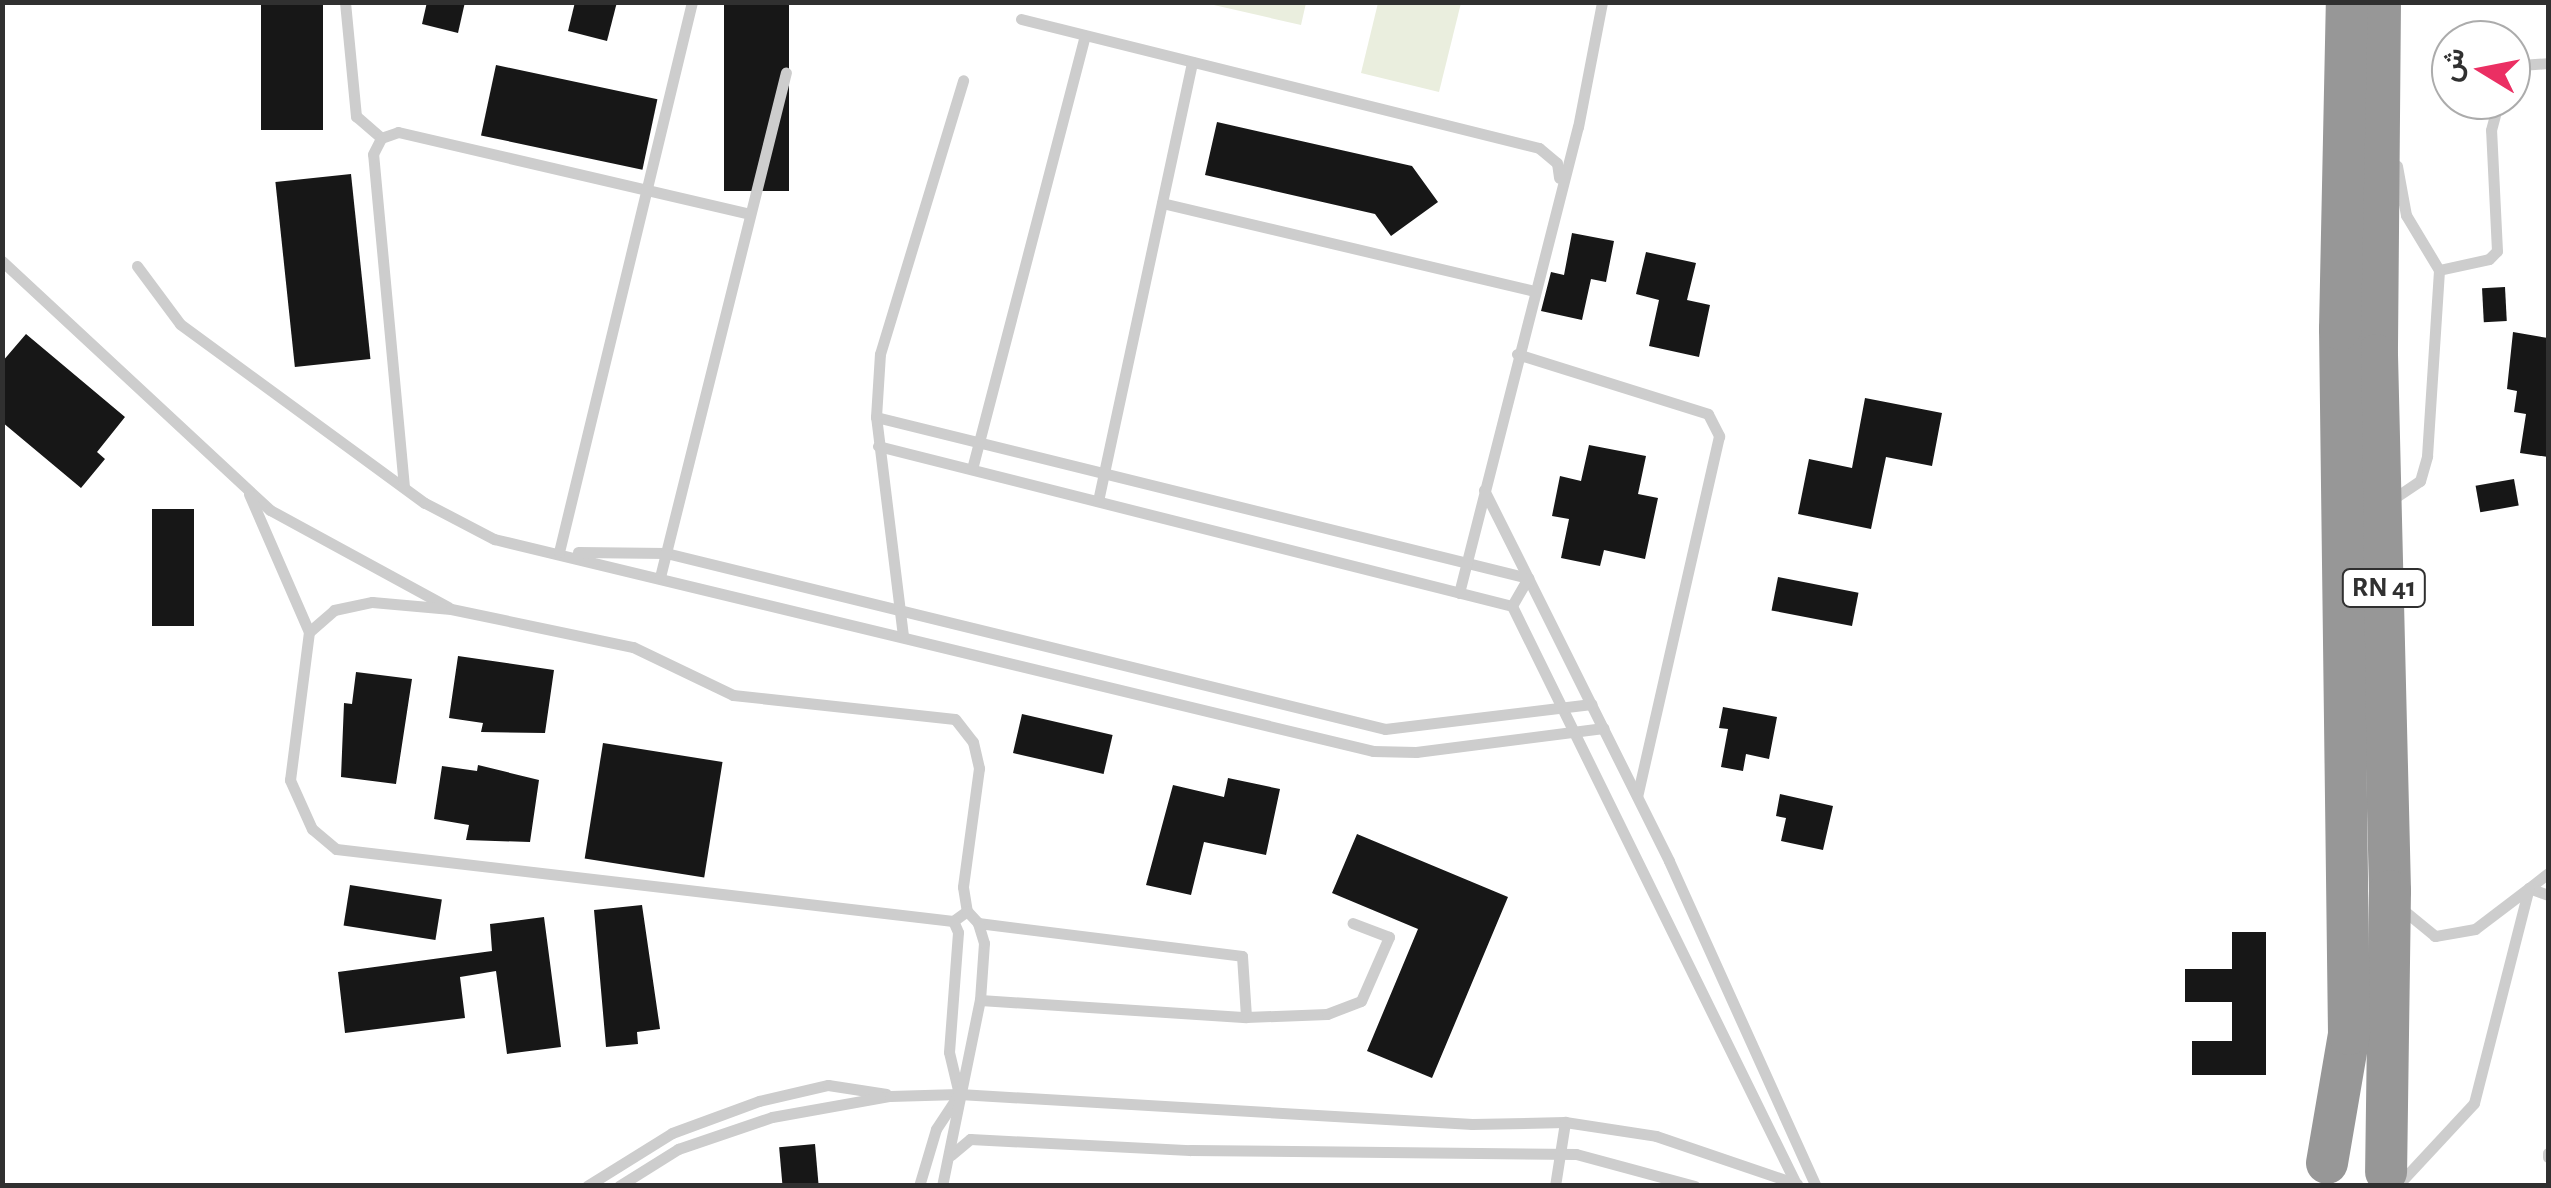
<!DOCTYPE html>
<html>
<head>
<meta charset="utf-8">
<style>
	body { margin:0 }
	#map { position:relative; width:2551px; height:1188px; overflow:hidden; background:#fff; font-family:"Alegreya Sans",Vazirmatn,sans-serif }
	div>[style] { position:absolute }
	.green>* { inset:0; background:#eaeede }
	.building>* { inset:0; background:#171717; transform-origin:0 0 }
	.lane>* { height:11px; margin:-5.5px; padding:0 5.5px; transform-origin:5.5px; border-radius:5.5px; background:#cdcdcd }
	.highway>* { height:42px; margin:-21px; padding:0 21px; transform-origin:21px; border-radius:21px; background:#979797 }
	span { translate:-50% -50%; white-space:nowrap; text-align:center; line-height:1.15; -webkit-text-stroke:10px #fff; paint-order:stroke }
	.shield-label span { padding:2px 8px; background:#fff; border:2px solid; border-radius:8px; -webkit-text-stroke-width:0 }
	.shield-label { font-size:28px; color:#303030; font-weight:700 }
	.frame { position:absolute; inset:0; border:5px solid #303030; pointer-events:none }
	.north { position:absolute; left:2431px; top:20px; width:100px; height:100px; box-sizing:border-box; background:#fff; border:2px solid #acacac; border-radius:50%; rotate:280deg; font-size:28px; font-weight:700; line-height:40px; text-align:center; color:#303030 }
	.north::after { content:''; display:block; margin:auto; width:35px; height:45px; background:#eb2f63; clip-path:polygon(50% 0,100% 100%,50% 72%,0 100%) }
</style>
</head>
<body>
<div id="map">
	<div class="green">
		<div style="clip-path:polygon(1205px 3px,1306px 2px,1306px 3px,1301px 25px)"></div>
		<div style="clip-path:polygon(1378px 3px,1461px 3px,1439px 92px,1361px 73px)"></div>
	</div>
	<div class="building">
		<div style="left:261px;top:2px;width:62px;height:128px"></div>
		<div style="clip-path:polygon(427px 2px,465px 2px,458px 33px,422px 24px)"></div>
		<div style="clip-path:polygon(575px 2px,617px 2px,607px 41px,568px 31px)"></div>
		<div style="left:724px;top:2px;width:65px;height:189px"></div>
		<div style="left:496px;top:65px;width:165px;height:72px;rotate:12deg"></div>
		<div style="clip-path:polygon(1217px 122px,1412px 166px,1438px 202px,1391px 236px,1375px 214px,1205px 175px)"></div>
		<div style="left:351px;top:174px;width:186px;height:76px;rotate:84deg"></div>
		<div style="clip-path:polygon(1572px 233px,1614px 241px,1606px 282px,1591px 279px,1582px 320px,1541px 311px,1551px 272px,1564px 275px)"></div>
		<div style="clip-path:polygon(1646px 252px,1696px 263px,1687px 300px,1710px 305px,1699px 357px,1649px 346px,1659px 300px,1636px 294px)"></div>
		<div style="left:2505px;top:287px;width:34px;height:23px;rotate:87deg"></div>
		<div style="clip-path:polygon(2513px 332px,2548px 338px,2548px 457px,2520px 453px,2526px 414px,2514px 412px,2517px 391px,2507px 389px)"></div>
		<div style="clip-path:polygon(26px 334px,125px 417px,97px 452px,105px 459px,81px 488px,2px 422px,2px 362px)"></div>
		<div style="clip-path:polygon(1865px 398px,1942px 413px,1932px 466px,1886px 457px,1871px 529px,1798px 514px,1809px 459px,1852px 468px)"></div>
		<div style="clip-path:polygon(1589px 445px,1646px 456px,1638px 494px,1658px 498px,1645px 559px,1604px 550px,1600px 566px,1561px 558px,1569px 519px,1552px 516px,1560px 476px,1581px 481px)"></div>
		<div style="left:2514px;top:479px;width:27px;height:39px;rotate:80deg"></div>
		<div style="left:194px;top:509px;width:117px;height:42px;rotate:90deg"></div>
		<div style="left:1778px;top:577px;width:82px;height:34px;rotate:11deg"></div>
		<div style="clip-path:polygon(458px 656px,554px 670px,545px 733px,481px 732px,483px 723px,449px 718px)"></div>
		<div style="clip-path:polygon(356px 672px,412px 679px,396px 784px,341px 777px,344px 703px,352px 704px)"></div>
		<div style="clip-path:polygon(1723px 707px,1777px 717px,1769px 759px,1746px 754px,1743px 771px,1721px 767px,1728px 729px,1719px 728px)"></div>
		<div style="left:1022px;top:714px;width:93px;height:40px;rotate:13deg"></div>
		<div style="left:603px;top:743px;width:121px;height:117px;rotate:9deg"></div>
		<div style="clip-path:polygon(478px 765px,539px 780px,530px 842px,466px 840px,469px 825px,434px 819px,442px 766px,477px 771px)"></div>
		<div style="clip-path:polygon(1228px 778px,1280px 789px,1266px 855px,1204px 842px,1191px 895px,1146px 885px,1173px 785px,1224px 797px)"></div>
		<div style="clip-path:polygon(1780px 794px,1833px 806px,1823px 850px,1781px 841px,1786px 818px,1776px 816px)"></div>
		<div style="clip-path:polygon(1357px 834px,1508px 897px,1432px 1078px,1367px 1051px,1418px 929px,1332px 893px)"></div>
		<div style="left:350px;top:885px;width:93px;height:41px;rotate:9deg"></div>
		<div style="clip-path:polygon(642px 905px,660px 1029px,637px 1032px,638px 1044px,606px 1047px,594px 910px)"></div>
		<div style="clip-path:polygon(544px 917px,561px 1047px,507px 1054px,496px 971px,460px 977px,465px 1018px,345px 1033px,338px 972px,492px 951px,490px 924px)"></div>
		<div style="clip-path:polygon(2232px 932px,2266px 932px,2266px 1075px,2192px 1075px,2192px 1041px,2232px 1041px,2232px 1002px,2185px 1002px,2185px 969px,2232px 969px)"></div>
		<div style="left:815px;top:1144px;width:42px;height:36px;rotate:85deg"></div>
	</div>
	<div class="lane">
		<div style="left:345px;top:2px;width:115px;rotate:84.5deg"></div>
		<div style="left:356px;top:116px;width:33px;rotate:41deg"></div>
		<div style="left:1021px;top:19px;width:534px;rotate:13.98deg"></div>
		<div style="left:1539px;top:148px;width:23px;rotate:40deg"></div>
		<div style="left:1557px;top:163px;width:15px;rotate:82deg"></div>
		<div style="left:2511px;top:76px;width:15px;rotate:-48deg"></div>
		<div style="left:2521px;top:65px;width:27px;rotate:-4deg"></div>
		<div style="left:1162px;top:203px;width:381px;rotate:13.3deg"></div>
		<div style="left:2px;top:261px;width:366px;rotate:42.9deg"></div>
		<div style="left:270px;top:510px;width:203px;rotate:28.6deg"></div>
		<div style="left:137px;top:266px;width:72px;rotate:53.4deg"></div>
		<div style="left:180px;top:324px;width:303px;rotate:36.2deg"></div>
		<div style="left:425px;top:503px;width:78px;rotate:27.6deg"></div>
		<div style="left:494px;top:539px;width:904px;rotate:13.56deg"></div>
		<div style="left:1373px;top:751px;width:43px;rotate:1.3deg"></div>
		<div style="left:1416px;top:752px;width:189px;rotate:-7.3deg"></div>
		<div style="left:2439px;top:270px;width:51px;rotate:-12.4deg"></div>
		<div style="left:2489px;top:259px;width:11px;rotate:-45deg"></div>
		<div style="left:2497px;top:251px;width:121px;rotate:-92.8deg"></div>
		<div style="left:2491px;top:130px;width:31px;rotate:-75deg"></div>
		<div style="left:1517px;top:354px;width:200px;rotate:17.4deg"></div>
		<div style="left:1708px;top:414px;width:25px;rotate:63deg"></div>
		<div style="left:1719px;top:436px;width:369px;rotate:102.8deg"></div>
		<div style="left:876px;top:417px;width:672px;rotate:13.87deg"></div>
		<div style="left:1528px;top:578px;width:316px;rotate:63.5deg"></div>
		<div style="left:1669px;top:861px;width:357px;rotate:65.7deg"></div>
		<div style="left:878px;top:446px;width:654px;rotate:14.16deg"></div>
		<div style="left:1512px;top:606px;width:646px;rotate:63.83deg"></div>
		<div style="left:972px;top:469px;width:448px;rotate:-75.4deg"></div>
		<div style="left:404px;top:487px;width:334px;rotate:-95.3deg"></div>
		<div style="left:373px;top:154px;width:18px;rotate:-63deg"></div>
		<div style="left:381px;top:138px;width:18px;rotate:-19deg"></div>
		<div style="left:398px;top:132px;width:361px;rotate:13.1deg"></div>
		<div style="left:1484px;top:490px;width:98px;rotate:63.4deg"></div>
		<div style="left:1528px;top:578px;width:32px;rotate:120deg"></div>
		<div style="left:249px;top:494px;width:150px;rotate:66.5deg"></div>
		<div style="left:1098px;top:501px;width:449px;rotate:-77.9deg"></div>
		<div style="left:2390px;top:501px;width:36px;rotate:-34deg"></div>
		<div style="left:2420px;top:481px;width:26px;rotate:-74deg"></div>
		<div style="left:2427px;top:456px;width:186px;rotate:-86.3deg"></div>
		<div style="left:2439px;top:270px;width:64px;rotate:-121deg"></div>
		<div style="left:2406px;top:215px;width:50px;rotate:-100.4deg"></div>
		<div style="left:559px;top:552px;width:566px;rotate:-76.41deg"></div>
		<div style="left:578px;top:552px;width:88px;rotate:0.7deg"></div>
		<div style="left:666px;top:553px;width:740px;rotate:13.75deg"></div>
		<div style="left:1385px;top:729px;width:208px;rotate:-6.9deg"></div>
		<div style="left:660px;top:577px;width:520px;rotate:-75.99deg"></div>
		<div style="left:1459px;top:593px;width:481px;rotate:-75.7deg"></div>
		<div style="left:1578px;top:127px;width:127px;rotate:-79.1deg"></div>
		<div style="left:903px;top:636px;width:221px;rotate:-97deg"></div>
		<div style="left:876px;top:417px;width:63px;rotate:-86.4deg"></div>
		<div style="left:880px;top:354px;width:286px;rotate:-73.1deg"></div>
		<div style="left:2529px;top:888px;width:24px;rotate:-38deg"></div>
		<div style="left:2529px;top:888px;width:20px;rotate:20deg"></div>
		<div style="left:967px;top:911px;width:17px;rotate:144deg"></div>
		<div style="left:953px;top:921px;width:621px;rotate:-173.34deg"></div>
		<div style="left:336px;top:849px;width:31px;rotate:-140deg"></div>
		<div style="left:312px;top:829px;width:54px;rotate:-114.2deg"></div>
		<div style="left:290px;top:780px;width:149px;rotate:-82.7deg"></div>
		<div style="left:309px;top:632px;width:33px;rotate:-41deg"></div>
		<div style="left:334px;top:610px;width:39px;rotate:-12deg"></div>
		<div style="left:372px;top:602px;width:79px;rotate:5.1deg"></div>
		<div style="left:451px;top:609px;width:186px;rotate:11.8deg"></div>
		<div style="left:633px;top:647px;width:111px;rotate:25.6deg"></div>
		<div style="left:733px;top:695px;width:223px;rotate:6.2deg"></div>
		<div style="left:955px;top:719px;width:29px;rotate:52deg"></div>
		<div style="left:973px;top:742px;width:27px;rotate:77deg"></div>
		<div style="left:979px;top:768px;width:120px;rotate:97.7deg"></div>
		<div style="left:963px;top:887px;width:24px;rotate:81deg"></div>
		<div style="left:967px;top:911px;width:16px;rotate:47deg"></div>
		<div style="left:978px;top:923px;width:266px;rotate:7.1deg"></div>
		<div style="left:1242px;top:956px;width:61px;rotate:86.2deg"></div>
		<div style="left:980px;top:1000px;width:267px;rotate:3.7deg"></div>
		<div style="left:1246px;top:1017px;width:81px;rotate:-2.1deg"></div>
		<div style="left:1327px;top:1014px;width:36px;rotate:-21deg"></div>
		<div style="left:1361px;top:1001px;width:70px;rotate:-66.4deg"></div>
		<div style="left:1389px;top:937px;width:39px;rotate:-159deg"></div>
		<div style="left:951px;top:1155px;width:25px;rotate:-40deg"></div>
		<div style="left:970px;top:1139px;width:220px;rotate:2.9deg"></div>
		<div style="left:1190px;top:1150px;width:386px;rotate:0.6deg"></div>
		<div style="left:1576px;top:1154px;width:123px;rotate:15.1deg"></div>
		<div style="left:2548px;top:1157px;width:4px;rotate:-90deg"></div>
		<div style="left:587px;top:1186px;width:100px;rotate:-31.9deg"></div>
		<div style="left:672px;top:1133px;width:93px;rotate:-20.2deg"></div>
		<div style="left:759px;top:1101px;width:71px;rotate:-13.1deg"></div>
		<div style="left:828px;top:1085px;width:59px;rotate:8.8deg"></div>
		<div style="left:619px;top:1186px;width:70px;rotate:-32.1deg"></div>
		<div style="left:678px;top:1149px;width:99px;rotate:-18.8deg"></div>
		<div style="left:772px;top:1117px;width:120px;rotate:-10.1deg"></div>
		<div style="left:890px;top:1096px;width:69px;rotate:-1.7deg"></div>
		<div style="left:959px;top:1094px;width:514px;rotate:3.35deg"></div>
		<div style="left:1472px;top:1124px;width:93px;rotate:-1.2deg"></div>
		<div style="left:1565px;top:1122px;width:92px;rotate:8.7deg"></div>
		<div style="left:1656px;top:1136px;width:149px;rotate:18.8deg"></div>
		<div style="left:919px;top:1186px;width:59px;rotate:-73.4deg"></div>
		<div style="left:936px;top:1129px;width:42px;rotate:-56.7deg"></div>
		<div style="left:959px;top:1094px;width:43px;rotate:-103.4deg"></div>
		<div style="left:949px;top:1052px;width:120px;rotate:-85.7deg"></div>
		<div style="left:958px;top:932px;width:12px;rotate:-114deg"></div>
		<div style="left:942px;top:1186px;width:190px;rotate:-78.5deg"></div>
		<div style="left:980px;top:1000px;width:57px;rotate:-86deg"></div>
		<div style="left:984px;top:943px;width:21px;rotate:-107deg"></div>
		<div style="left:1555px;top:1186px;width:65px;rotate:-81.1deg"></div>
		<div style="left:2397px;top:1186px;width:113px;rotate:-47.1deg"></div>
		<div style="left:2474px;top:1103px;width:222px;rotate:-75.7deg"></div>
		<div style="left:2529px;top:888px;width:68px;rotate:142.8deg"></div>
		<div style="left:2475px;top:929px;width:41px;rotate:170.1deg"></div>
		<div style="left:2435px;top:936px;width:43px;rotate:-140.7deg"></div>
	</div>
	<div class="highway">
		<div style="left:2380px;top:2px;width:353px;rotate:90.5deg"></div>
		<div style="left:2377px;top:355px;width:536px;rotate:88.61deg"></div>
		<div style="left:2390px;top:891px;width:281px;rotate:90.8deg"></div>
		<div style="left:2327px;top:1163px;width:131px;rotate:-80.3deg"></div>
		<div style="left:2349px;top:1034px;width:705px;rotate:-90.73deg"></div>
		<div style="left:2340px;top:329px;width:327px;rotate:-88.8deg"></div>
	</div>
	<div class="shield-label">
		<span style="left:2384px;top:588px">RN 41</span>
	</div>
	<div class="frame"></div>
	<div class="north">ش</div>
</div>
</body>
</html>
